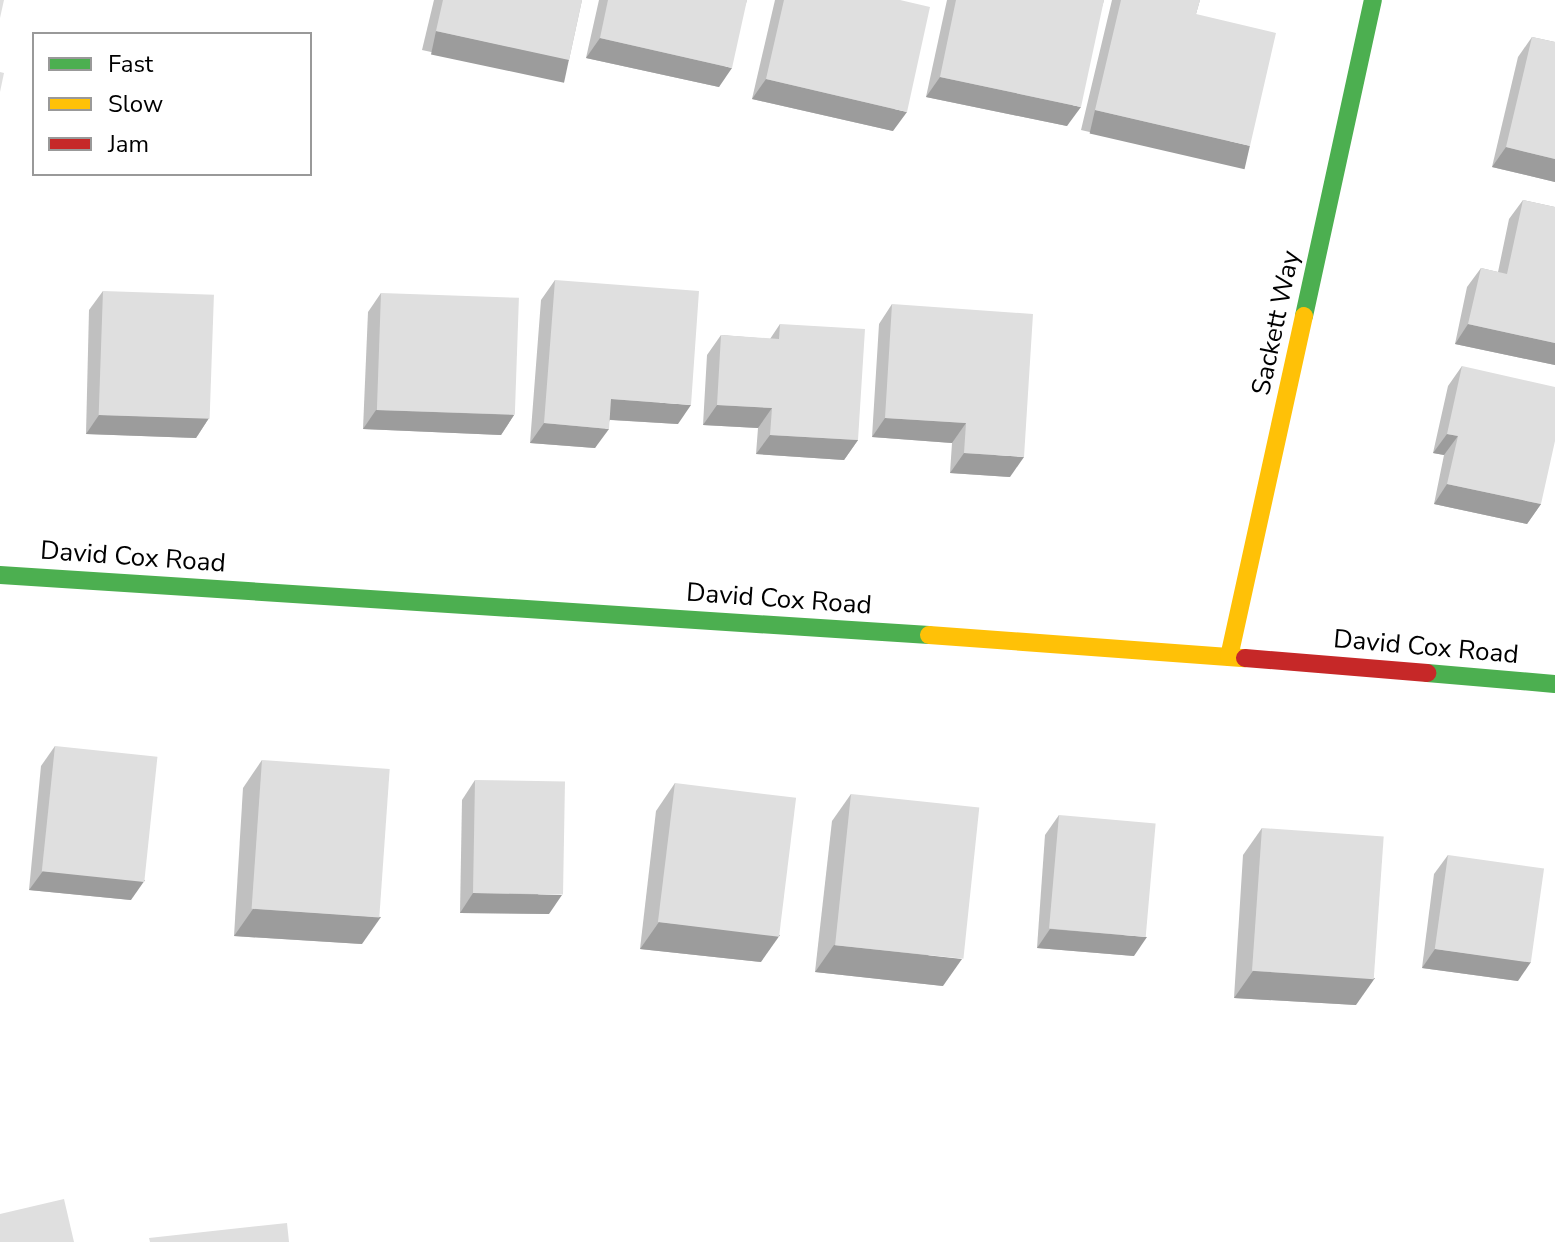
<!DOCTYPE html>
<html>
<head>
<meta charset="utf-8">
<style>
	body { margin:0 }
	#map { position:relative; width:1555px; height:1242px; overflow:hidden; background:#fff; font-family:"Nunito Sans",sans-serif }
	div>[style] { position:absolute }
	.fast>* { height:18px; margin:-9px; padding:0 9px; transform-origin:9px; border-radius:9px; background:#4caf50 }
	.slow>* { height:18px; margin:-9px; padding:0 9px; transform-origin:9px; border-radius:9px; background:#ffc107 }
	.jam>* { height:18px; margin:-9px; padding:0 9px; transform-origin:9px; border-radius:9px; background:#c62828 }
	.wall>* { inset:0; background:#c0c0c0 }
	.shaded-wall>* { inset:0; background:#9c9c9c; transform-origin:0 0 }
	.building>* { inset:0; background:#dfdfdf; transform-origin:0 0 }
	span { translate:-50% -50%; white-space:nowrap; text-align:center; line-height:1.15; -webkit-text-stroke:7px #fff; paint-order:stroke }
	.street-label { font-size:26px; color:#000 }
	.legend { position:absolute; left:32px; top:32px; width:280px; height:144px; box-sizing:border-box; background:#fff; border:2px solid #999; margin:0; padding:10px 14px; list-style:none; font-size:24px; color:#000 }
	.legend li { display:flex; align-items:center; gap:16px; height:40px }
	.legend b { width:40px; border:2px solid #999 }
</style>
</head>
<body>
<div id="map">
	<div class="fast">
		<div style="left:1304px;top:316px;width:323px;rotate:-77.7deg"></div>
		<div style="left:0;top:575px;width:931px;rotate:3.7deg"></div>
		<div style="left:1427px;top:673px;width:128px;rotate:4.9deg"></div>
	</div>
	<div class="slow">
		<div style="left:929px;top:635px;width:317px;rotate:4.2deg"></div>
		<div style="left:1229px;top:657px;width:349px;rotate:-77.6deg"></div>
	</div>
	<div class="jam">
		<div style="left:1245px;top:658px;width:183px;rotate:4.7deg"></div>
	</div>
	<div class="wall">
		<div style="clip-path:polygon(434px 0,582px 0,569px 60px,555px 79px,422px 50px)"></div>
		<div style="clip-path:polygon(599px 0,747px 0,719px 87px,586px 58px)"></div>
		<div style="clip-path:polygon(775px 0,900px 0,893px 131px,752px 99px)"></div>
		<div style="clip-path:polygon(947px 0,1104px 0,1067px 126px,926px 97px)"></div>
		<div style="clip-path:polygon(1112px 0,1200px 0,1196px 14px,1236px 166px,1081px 130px)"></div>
		<div style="clip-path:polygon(1532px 37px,1555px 42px,1555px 182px,1492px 167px,1518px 57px)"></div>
		<div style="clip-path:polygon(1523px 200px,1555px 207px,1555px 365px,1455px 344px,1467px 287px,1481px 268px,1498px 272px,1509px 219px)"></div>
		<div style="clip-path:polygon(555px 280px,678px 424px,610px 420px,595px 448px,530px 443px,541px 300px)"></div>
		<div style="clip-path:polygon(103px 291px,209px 418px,196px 438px,86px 434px,89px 310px)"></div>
		<div style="clip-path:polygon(381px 293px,514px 415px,501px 435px,363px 429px,368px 312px)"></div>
		<div style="clip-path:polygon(892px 304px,1010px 477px,950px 473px,952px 443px,872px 437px,879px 324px)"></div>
		<div style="clip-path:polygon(780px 324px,858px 440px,844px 460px,756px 454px,758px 428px,703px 425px,707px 355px,721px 335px,770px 339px)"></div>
		<div style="clip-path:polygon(1462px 366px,1541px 504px,1527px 524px,1434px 504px,1444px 455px,1433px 453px,1448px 386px)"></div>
		<div style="clip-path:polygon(55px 746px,131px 900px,29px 890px,41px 766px)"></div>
		<div style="clip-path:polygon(262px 760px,362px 944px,234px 936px,243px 788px)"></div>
		<div style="clip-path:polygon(475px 780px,549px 914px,460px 913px,462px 800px)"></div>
		<div style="clip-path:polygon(675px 783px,761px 962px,640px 949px,656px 811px)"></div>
		<div style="clip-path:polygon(851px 794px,943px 986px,815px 972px,832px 821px)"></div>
		<div style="clip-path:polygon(1059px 815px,1134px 956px,1037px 948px,1045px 835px)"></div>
		<div style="clip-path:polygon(1262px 828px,1356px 1005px,1234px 998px,1243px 855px)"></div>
		<div style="clip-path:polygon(1448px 855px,1518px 981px,1422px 968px,1434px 874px)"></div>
	</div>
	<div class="shaded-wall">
		<div style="left:436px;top:31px;width:136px;height:24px;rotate:12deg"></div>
		<div style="clip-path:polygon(600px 38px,732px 68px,719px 87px,586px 58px)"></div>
		<div style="clip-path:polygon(940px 77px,1081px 107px,1067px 126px,926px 97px)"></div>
		<div style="clip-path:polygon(766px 79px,907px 112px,893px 131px,752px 99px)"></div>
		<div style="left:1095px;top:110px;width:159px;height:24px;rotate:13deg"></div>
		<div style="clip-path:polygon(1506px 147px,1555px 159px,1555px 182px,1492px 167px)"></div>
		<div style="clip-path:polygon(1468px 324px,1555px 343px,1555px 365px,1455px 344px)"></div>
		<div style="clip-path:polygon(611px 399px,691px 405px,678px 424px,597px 419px)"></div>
		<div style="clip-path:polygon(717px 405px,772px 408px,758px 428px,703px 425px)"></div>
		<div style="clip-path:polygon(376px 410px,514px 415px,501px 435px,363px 429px)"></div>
		<div style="clip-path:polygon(99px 415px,209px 418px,196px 438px,86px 434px)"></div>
		<div style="clip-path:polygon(885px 418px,966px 423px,952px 443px,872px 437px)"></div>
		<div style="clip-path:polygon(544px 423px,609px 429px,595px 448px,530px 443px)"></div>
		<div style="clip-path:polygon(1447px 434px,1458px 436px,1444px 455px,1433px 453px)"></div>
		<div style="clip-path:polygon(770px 435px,858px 440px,844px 460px,756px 454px)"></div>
		<div style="clip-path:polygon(964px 453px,1024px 457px,1010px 477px,950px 473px)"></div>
		<div style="clip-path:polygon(1447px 484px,1541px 504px,1527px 524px,1434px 504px)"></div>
		<div style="clip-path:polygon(43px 871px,145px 880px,131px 900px,29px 890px)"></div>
		<div style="clip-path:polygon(473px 893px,562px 895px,549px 914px,460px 913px)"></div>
		<div style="clip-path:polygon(253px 909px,381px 917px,362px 944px,234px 936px)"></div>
		<div style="clip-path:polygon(659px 922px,780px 935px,761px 962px,640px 949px)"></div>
		<div style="clip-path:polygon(1050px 929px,1147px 937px,1134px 956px,1037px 948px)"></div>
		<div style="clip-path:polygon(834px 945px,962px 959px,943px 986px,815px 972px)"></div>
		<div style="clip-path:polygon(1435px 949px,1531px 962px,1518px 981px,1422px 968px)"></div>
		<div style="clip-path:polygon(1253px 971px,1375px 978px,1356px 1005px,1234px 998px)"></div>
	</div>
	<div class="building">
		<div style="clip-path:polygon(0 0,4px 0,0 18px)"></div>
		<div style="clip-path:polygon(443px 0,582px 0,569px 60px,436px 31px)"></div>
		<div style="clip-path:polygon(608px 0,747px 0,732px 68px,600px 38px)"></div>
		<div style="clip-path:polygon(784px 0,900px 0,930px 7px,907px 112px,766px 79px)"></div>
		<div style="clip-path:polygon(956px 0,1104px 0,1081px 107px,940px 77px)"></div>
		<div style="clip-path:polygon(1121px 0,1200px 0,1196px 14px,1276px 33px,1250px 146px,1095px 110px)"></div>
		<div style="clip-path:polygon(1532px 37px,1555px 42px,1555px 159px,1506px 147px)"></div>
		<div style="clip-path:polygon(0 72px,4px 73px,0 92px)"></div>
		<div style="clip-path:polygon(1523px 200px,1555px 207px,1555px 343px,1468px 324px,1481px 268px,1507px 274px)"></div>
		<div style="clip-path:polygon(555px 280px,699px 291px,691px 405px,611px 399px,609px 429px,544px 423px)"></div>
		<div style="left:103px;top:291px;width:111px;height:124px;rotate:2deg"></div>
		<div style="left:381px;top:293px;width:138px;height:117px;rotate:2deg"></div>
		<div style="clip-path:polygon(892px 304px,1033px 314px,1024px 457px,964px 453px,966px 423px,885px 418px)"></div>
		<div style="clip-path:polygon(780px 324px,865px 329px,858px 440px,770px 435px,772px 408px,717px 405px,721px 335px,779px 339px)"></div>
		<div style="clip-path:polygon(1462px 366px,1555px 387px,1555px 441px,1541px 504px,1447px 484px,1458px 436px,1447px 434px)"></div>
		<div style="left:55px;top:746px;width:103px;height:126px;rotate:6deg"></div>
		<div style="left:262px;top:760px;width:128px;height:149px;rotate:4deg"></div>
		<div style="left:475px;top:780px;width:90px;height:113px;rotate:1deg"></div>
		<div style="left:675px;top:783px;width:122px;height:140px;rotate:7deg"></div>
		<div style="left:851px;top:794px;width:129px;height:152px;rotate:6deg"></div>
		<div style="left:1059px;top:815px;width:97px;height:114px;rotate:5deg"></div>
		<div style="left:1262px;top:828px;width:122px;height:143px;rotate:4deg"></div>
		<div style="left:1448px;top:855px;width:97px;height:95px;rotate:8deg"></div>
		<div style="clip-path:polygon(64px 1199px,74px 1242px,0 1242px,0 1214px)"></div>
		<div style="clip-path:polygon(287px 1223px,289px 1242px,150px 1242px,149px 1238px)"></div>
	</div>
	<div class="street-label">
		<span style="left:1276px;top:323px;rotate:-78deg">Sackett Way</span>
		<span style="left:133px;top:557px;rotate:4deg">David Cox Road</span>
		<span style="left:779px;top:599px;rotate:4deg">David Cox Road</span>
		<span style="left:1426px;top:647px;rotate:5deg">David Cox Road</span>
	</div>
	<ul class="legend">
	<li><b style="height:10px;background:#4caf50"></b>Fast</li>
	<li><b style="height:10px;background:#ffc107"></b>Slow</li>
	<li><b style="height:10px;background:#c62828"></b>Jam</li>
	</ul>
</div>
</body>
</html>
